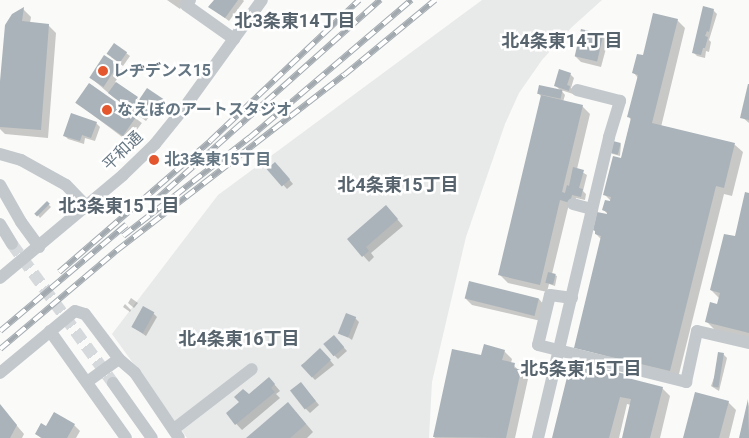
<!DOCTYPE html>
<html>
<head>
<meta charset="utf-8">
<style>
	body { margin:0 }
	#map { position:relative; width:749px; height:438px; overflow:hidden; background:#fafaf8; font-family:Roboto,"Noto Sans JP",sans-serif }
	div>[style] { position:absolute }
	.built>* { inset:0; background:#e8e9e9 }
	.shadow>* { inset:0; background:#0003; transform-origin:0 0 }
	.building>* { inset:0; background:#aab3b9; transform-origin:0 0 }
	.minor-tunnel>* { height:12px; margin-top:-6px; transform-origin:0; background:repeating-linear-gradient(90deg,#d5d9db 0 12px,transparent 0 18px) }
	.minor>* { height:12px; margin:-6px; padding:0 6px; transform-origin:6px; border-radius:6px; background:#c3c8cc }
	.rail>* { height:5.5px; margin-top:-2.75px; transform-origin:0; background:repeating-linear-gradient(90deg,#fff 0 11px,#a2aab0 0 22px); box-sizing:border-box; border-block:1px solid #a2aab0 }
	.dots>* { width:14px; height:14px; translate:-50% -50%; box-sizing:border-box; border:2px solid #fff; border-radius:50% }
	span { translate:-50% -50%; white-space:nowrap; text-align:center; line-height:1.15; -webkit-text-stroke:5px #fff; paint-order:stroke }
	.poi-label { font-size:16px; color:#657683; font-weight:700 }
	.left { translate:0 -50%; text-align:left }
	.street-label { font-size:16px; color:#657683 }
	.neighbourhood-label { font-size:18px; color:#57646e; font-weight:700 }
</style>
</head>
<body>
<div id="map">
	<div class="built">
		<div style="clip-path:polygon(482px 0,602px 0,572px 27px,542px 60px,519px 93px,505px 124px,466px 237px,432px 382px,429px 438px,187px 438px,112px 334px,218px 195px)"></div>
	</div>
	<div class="shadow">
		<div style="clip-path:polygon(167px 0,186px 0,180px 9px)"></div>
		<div style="clip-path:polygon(215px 0,243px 0,244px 1px,229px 21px,210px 7px)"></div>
		<div style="clip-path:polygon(23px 9px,31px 17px,30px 23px,48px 25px,56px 33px,48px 138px,5px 134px,0 129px,0 95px)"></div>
		<div style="clip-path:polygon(713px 10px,717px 14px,709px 40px,711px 42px,709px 52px,706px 51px,705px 58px,697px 56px,693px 52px)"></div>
		<div style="clip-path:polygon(677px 20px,685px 28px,661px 127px,735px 145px,743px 152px,732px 196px,724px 194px,678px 378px,575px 347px,602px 240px,596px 234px,610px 217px,604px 210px,613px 203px,605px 195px,621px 160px,631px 120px,629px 117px,638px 78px,634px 73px,644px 57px)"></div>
		<div style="clip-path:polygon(602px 35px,608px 41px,601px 67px,581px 62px,575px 56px)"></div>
		<div style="clip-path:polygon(126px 53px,130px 56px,123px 66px,111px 57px)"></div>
		<div style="clip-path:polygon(117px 65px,123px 71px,115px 82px,139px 100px,147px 90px,164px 101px,168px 105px,161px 114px,142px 100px,139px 105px,151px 114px,146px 121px,113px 97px,90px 77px)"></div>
		<div style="clip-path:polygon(570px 74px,574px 78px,571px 88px,574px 90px,573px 94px,561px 90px,565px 95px,563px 102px,582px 106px,590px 114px,577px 169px,587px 175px,583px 191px,586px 194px,585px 200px,576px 198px,574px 206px,569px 204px,552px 274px,557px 276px,555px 286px,549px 284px,547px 292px,508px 283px,500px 275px,542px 97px,538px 93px,560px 90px,556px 86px)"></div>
		<div style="left:90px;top:84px;width:65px;height:23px;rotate:37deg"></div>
		<div style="clip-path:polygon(749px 86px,749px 123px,742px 117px)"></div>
		<div style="clip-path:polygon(96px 123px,100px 127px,95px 141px,85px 138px,84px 144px,68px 139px,64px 135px)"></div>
		<div style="clip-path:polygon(621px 144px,620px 156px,613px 154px,611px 153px)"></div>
		<div style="clip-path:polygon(279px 167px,293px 184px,287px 189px,269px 169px)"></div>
		<div style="clip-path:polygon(749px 194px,749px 338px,715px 330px,707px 322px,718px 306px,719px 298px,711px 290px,736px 238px)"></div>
		<div style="clip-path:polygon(47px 203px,51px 207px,40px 218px,37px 214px)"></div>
		<div style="clip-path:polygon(392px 213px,403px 226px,371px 253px,374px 257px,369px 262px,348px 239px)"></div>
		<div style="clip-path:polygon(131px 298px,138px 303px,134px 308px,128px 303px)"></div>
		<div style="clip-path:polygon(466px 299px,539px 299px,544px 305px,541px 321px,472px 305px)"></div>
		<div style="clip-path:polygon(125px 304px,131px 310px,130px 312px,123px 307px)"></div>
		<div style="clip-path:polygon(153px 313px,157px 317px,146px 336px,133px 327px)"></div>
		<div style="clip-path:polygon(355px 318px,359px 322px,352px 340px,340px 332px)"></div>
		<div style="clip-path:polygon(337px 340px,347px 351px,338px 359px,334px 355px)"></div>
		<div style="clip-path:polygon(504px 351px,512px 359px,511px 363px,528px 379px,515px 438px,435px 438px,434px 437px,482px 357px)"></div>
		<div style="clip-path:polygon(324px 353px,334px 365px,315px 380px,301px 365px)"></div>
		<div style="clip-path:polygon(723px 354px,727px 358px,719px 391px,711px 386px)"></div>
		<div style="clip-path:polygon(624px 375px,629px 380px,662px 388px,670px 396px,660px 438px,623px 438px,631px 405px,627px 404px,619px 438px,554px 438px)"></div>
		<div style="clip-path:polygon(269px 378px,280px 391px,276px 394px,280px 398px,242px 430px,227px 414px)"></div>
		<div style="clip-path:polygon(305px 388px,319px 405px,310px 413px,306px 409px)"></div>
		<div style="clip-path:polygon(728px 402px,736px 410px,729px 438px,685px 438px)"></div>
		<div style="clip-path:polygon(749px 402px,749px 438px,741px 438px)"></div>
		<div style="clip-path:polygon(0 406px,24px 434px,22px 438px,0 438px)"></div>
		<div style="clip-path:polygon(296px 412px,313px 432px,307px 438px,248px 438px)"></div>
		<div style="clip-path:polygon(74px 425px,80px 431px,76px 438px,41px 438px,36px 434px,46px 428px)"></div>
	</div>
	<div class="building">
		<div style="clip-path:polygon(214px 0,238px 0,225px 18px,208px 7px)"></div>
		<div style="clip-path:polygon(703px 6px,714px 9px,709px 32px,707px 31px,705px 36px,708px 37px,705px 48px,703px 48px,701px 55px,692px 53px)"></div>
		<div style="clip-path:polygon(24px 7px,22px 21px,49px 24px,41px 130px,0 127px,0 81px,5px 25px,12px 14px)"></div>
		<div style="clip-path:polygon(653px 13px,678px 19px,652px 123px,735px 143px,724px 188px,716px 186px,670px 371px,574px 348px,601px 236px,595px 234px,595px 231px,593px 230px,597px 212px,607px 214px,607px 212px,602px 210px,605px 200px,610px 201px,611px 197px,603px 195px,613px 156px,621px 158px,631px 118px,627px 117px,638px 75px,632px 73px,637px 54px,643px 55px)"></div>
		<div style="left:581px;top:29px;width:23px;height:28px;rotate:13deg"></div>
		<div style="left:114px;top:43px;width:16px;height:13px;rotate:35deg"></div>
		<div style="left:104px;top:55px;width:17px;height:27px;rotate:33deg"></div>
		<div style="clip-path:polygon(559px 69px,571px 73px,567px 85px,570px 86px,569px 91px,554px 86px)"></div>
		<div style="clip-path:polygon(116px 82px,138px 97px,135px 101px,148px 110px,142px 118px,108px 93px)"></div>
		<div style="left:89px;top:83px;width:58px;height:24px;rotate:35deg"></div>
		<div style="clip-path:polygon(748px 84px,749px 84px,749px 120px,740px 118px)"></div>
		<div style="left:539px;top:85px;width:24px;height:9px;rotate:12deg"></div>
		<div style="left:147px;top:88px;width:22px;height:14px;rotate:34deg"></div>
		<div style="clip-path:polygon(541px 95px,583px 105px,562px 192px,565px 193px,567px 185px,569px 186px,573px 167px,584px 170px,579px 188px,583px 189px,581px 197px,572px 195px,570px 203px,560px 200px,540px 285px,498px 275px)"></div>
		<div style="clip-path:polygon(71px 113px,97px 122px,91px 138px,82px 135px,80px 141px,63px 136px)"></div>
		<div style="left:613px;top:141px;width:8px;height:12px;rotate:14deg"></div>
		<div style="left:275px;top:162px;width:23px;height:11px;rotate:49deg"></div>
		<div style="clip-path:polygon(745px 192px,749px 193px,749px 333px,705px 322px,710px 302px,717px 304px,720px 293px,710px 290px,724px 234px,735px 236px)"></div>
		<div style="left:47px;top:201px;width:4px;height:18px;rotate:45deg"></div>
		<div style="clip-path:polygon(386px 205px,398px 219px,366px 247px,369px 251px,362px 257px,347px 239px)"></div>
		<div style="left:548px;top:272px;width:8px;height:11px;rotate:14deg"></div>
		<div style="left:469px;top:281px;width:72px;height:18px;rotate:14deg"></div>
		<div style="left:143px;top:306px;width:13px;height:24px;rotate:29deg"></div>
		<div style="left:346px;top:313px;width:11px;height:22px;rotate:22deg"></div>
		<div style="left:334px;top:335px;width:16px;height:14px;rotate:50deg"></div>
		<div style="clip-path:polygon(484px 344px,505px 350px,502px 360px,515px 363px,514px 368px,521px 370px,506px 438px,433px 437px,452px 349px,481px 355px)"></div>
		<div style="left:320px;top:348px;width:16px;height:26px;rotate:47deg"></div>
		<div style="left:718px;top:352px;width:6px;height:35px;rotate:9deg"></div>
		<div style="clip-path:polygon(571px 361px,625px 374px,624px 377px,663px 387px,650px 438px,622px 438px,631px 399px,620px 397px,609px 438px,552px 438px)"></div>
		<div style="clip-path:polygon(269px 377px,275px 384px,271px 388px,275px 392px,235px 425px,226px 413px,239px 402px,234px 397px,243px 389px,249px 394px)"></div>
		<div style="left:301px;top:382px;width:24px;height:14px;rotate:52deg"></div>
		<div style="clip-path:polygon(695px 392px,729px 401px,719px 438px,683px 438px)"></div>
		<div style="clip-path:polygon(748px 399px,749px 438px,739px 438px)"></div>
		<div style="clip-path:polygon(288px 402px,306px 424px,290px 438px,246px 438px)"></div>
		<div style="clip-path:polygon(0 404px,17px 425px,10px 438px,0 438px)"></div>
		<div style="clip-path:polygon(54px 412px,75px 424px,67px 438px,42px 438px,35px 434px,41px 423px,46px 426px)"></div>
	</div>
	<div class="minor-tunnel">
		<div style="left:12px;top:244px;width:172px;rotate:54deg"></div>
	</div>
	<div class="minor">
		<div style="left:190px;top:0;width:6px;rotate:129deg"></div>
		<div style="left:186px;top:5px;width:59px;rotate:35.3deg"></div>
		<div style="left:0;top:154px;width:22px;rotate:16deg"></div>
		<div style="left:21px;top:160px;width:51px;rotate:29.1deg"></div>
		<div style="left:66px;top:185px;width:29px;rotate:46deg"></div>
		<div style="left:0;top:185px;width:43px;rotate:60.4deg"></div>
		<div style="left:21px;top:222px;width:31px;rotate:54deg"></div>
		<div style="left:573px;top:204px;width:20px;rotate:15deg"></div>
		<div style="left:0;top:224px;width:23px;rotate:59deg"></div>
		<div style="left:0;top:278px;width:160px;rotate:-39.9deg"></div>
		<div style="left:123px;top:175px;width:45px;rotate:-44.1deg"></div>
		<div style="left:155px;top:144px;width:46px;rotate:-51.1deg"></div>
		<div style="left:184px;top:108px;width:133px;rotate:-54.2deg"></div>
		<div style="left:572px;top:298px;width:22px;rotate:-172deg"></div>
		<div style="left:550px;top:295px;width:51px;rotate:103.5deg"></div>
		<div style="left:538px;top:345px;width:153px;rotate:14deg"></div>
		<div style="left:686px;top:382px;width:52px;rotate:-77.8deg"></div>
		<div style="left:697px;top:331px;width:53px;rotate:13deg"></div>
		<div style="left:50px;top:331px;width:131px;rotate:54.6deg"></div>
		<div style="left:0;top:373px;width:97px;rotate:-39.6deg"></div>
		<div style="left:75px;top:311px;width:10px;rotate:17deg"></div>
		<div style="left:85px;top:314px;width:56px;rotate:52.9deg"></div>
		<div style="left:119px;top:359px;width:21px;rotate:41deg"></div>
		<div style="left:135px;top:373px;width:78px;rotate:55.9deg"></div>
		<div style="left:87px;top:382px;width:39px;rotate:-36deg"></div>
		<div style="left:113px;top:383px;width:67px;rotate:54.7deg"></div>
		<div style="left:174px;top:429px;width:98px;rotate:-37.6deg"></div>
		<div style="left:538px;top:438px;width:309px;rotate:-76.7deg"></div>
		<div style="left:609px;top:137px;width:38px;rotate:-73deg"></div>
		<div style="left:620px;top:101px;width:44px;rotate:-165.7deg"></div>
	</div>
	<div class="rail">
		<div style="left:151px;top:204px;width:307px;rotate:-41.7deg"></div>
		<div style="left:123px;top:236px;width:160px;rotate:-37.9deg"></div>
		<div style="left:249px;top:138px;width:213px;rotate:-40.4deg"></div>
		<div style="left:59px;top:272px;width:200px;rotate:-40.9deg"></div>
		<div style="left:210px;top:141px;width:205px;rotate:-43.4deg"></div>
		<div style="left:0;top:331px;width:165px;rotate:-40.1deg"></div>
		<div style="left:0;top:349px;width:152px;rotate:-40.2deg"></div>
		<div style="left:116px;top:251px;width:288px;rotate:-37.7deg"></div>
		<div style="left:344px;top:75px;width:118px;rotate:-39.5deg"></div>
	</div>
	<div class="dots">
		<div style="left:103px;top:71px;background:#e4572e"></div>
		<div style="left:107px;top:110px;background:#e4572e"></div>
		<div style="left:154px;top:160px;background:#e4572e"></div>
	</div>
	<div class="poi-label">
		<span class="left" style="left:113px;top:71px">レヂデンス15</span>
		<span class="left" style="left:117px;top:110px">なえぼのアートスタジオ</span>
		<span class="left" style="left:164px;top:160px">北3条東15丁目</span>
	</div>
	<div class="street-label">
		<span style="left:123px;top:151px;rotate:-44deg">平和通</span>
	</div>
	<div class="neighbourhood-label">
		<span style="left:295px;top:21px">北3条東14丁目</span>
		<span style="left:562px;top:41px">北4条東14丁目</span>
		<span style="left:398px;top:185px">北4条東15丁目</span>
		<span style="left:119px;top:206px">北3条東15丁目</span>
		<span style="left:239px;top:339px">北4条東16丁目</span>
		<span style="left:581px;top:369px">北5条東15丁目</span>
	</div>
</div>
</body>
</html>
